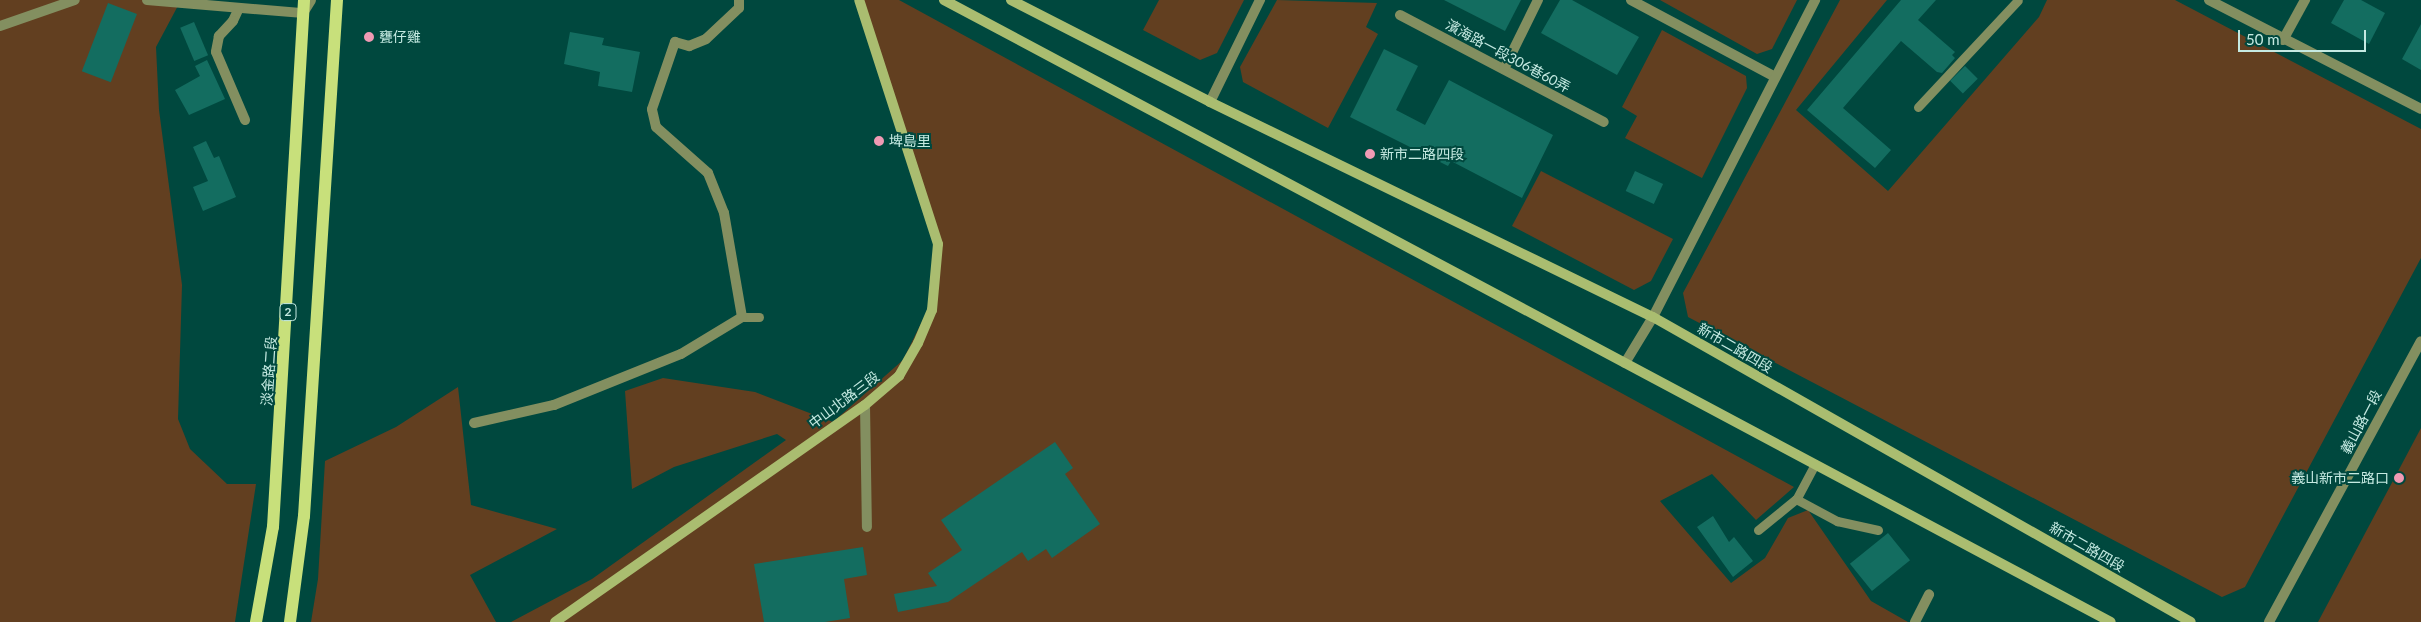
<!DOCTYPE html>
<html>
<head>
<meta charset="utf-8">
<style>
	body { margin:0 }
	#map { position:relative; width:2421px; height:622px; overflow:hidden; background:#00483e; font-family:Lato,"Noto Sans TC",sans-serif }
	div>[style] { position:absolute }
	.green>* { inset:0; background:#623f20 }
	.building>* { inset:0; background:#136d60; transform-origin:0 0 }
	.lane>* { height:9px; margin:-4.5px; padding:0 4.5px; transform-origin:4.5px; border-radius:4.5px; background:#838f60 }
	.street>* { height:10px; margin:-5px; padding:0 5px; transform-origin:5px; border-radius:5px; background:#838f60 }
	.secondary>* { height:10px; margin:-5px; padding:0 5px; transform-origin:5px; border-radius:5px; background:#aabd70 }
	.primary>* { height:12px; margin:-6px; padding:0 6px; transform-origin:6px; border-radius:6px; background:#c8e07b }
	.dots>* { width:14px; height:14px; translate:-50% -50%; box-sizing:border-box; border:2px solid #00483e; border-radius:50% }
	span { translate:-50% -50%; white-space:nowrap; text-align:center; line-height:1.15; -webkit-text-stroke:4px #00483e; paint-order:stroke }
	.shield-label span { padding:1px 4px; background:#00483e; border:1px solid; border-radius:4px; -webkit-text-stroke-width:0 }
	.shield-label { font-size:12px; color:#c5eae2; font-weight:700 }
	.poi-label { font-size:14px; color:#c5eae2 }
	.left { translate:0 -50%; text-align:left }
	.right { translate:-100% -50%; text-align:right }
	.street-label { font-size:14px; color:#c5eae2 }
	.scale { position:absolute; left:2238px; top:30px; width:128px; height:22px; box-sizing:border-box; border:2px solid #c5eae2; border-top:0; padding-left:6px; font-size:15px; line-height:18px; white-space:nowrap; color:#c5eae2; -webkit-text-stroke:4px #00483e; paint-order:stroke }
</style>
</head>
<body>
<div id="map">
	<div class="green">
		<div style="clip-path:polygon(0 0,181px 0,156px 47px,159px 110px,182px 285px,178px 419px,190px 449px,227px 484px,256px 484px,235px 622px,0 622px)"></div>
		<div style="clip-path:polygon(856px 0,899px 0,1794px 487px,1756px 520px,1712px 474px,1660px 501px,1731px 583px,1765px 558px,1788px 518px,1808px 510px,1871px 601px,1908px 622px,511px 622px,592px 579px,786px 440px,777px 434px,674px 467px,632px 489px,625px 391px,663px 378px,755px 392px,833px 422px,903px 360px,934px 297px,935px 243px)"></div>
		<div style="clip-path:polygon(1159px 0,1244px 0,1217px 53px,1200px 60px,1143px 30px)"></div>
		<div style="clip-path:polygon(1277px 0,1377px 3px,1366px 27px,1378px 34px,1328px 128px,1243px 82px,1240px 67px)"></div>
		<div style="clip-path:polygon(1660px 0,1797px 0,1772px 49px,1757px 54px)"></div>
		<div style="clip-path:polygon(1840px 0,1887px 0,1796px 110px,1888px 191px,2039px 17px,2047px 0,2175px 0,2421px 129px,2421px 258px,2245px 587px,2222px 597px,1688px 317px,1683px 293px)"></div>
		<div style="clip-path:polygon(1662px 30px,1746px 76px,1747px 88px,1702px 178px,1625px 138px,1637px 116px,1622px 107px)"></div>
		<div style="clip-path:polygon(1541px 171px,1673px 239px,1651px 281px,1634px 290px,1512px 226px)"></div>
		<div style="clip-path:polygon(458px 387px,471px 505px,557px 529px,470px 575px,496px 622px,311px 622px,318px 579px,325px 461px,396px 427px)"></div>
		<div style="clip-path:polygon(2421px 428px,2421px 622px,2318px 622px)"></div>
	</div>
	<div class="building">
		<div style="clip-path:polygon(1444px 0,1521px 0,1505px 31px)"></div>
		<div style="clip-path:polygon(1560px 0,1572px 0,1639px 37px,1617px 75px,1541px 33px)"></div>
		<div style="clip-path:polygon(1901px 0,1936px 0,1918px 20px,1955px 52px,1952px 55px,1955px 58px,1942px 73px,1937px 72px,1901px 41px,1843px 108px,1891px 150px,1875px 168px,1807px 110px)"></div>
		<div style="clip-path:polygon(2344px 0,2361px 0,2385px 13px,2369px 44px,2331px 23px)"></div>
		<div style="left:108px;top:3px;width:31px;height:73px;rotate:21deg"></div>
		<div style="left:194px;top:22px;width:36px;height:15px;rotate:67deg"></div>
		<div style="clip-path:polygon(2421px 24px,2421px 70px,2402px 59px)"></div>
		<div style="clip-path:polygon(570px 32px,604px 38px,602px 45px,640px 52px,632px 92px,598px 86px,600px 72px,564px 64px)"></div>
		<div style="clip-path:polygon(1384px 49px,1418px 66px,1396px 110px,1425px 125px,1449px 80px,1553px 135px,1522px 198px,1451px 161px,1448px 166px,1350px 117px)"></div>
		<div style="clip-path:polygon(207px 60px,225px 99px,189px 115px,175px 90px,200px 76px,195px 66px)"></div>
		<div style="left:1965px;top:66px;width:18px;height:21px;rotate:45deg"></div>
		<div style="clip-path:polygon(206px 141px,214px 158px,219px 156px,236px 197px,203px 211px,193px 187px,208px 181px,193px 147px)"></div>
		<div style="left:1635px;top:171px;width:31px;height:22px;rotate:25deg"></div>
		<div style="clip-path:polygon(1055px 442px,1073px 468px,1065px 474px,1100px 524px,1052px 558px,1046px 549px,1028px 561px,1022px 552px,948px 602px,898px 612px,894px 594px,937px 586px,928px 573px,962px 550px,941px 520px)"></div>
		<div style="clip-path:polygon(1713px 516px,1729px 542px,1734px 537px,1753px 561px,1733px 577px,1697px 527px)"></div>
		<div style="left:1888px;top:533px;width:35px;height:49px;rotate:51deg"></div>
		<div style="clip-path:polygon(863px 547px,867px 575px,844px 579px,850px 618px,825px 622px,764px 622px,754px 564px)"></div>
	</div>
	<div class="lane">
		<div style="left:1918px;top:107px;width:146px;rotate:-46.9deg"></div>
		<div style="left:742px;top:317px;width:17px"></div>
		<div style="left:1815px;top:464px;width:40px;rotate:118deg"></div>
		<div style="left:1796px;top:499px;width:47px;rotate:28.2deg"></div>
		<div style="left:1837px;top:521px;width:42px;rotate:12.4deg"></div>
		<div style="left:1758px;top:530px;width:49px;rotate:-39.2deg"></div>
	</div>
	<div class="street">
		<div style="left:147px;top:0;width:157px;rotate:4.8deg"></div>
		<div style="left:303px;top:13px;width:15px;rotate:-58deg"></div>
		<div style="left:1631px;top:0;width:163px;rotate:28.1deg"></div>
		<div style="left:2209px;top:0;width:238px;rotate:27.2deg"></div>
		<div style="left:239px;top:8px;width:14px;rotate:115deg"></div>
		<div style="left:233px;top:21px;width:21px;rotate:133deg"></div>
		<div style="left:219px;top:36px;width:16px;rotate:101deg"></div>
		<div style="left:216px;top:52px;width:74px;rotate:66.9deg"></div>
		<div style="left:1400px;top:15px;width:230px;rotate:27.7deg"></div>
		<div style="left:0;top:26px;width:79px;rotate:-19.1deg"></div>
		<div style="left:2283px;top:40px;width:46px;rotate:-61.2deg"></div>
		<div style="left:1504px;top:69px;width:77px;rotate:-63.8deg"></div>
		<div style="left:1210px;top:102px;width:114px;rotate:-63.9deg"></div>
		<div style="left:1625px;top:363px;width:54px;rotate:-58.7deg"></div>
		<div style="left:1653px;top:317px;width:356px;rotate:-62.9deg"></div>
		<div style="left:865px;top:405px;width:122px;rotate:89.1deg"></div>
		<div style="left:474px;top:423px;width:82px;rotate:-12.7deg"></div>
		<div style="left:554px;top:405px;width:137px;rotate:-21.9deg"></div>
		<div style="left:681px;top:354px;width:71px;rotate:-31.2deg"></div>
		<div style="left:742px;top:317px;width:106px;rotate:-99.8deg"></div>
		<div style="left:724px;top:213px;width:43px;rotate:-111.8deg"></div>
		<div style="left:708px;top:173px;width:69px;rotate:-138.5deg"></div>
		<div style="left:656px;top:127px;width:18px;rotate:-103deg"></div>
		<div style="left:652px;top:109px;width:71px;rotate:-71.1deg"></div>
		<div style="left:675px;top:42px;width:15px;rotate:16deg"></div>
		<div style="left:689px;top:46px;width:18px;rotate:-22deg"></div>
		<div style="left:706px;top:39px;width:45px;rotate:-43.2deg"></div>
		<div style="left:739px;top:8px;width:8px;rotate:-90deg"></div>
		<div style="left:1915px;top:622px;width:31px;rotate:-63deg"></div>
		<div style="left:2269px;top:622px;width:319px;rotate:-61.6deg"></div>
	</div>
	<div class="secondary">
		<div style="left:944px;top:0;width:1322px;rotate:28.06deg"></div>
		<div style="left:1011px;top:0;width:224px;rotate:27.1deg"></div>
		<div style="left:1210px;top:102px;width:492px;rotate:25.9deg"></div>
		<div style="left:1653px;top:317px;width:618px;rotate:29.55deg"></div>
		<div style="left:555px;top:622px;width:378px;rotate:-35deg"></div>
		<div style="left:865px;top:405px;width:45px;rotate:-40.5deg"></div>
		<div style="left:899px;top:376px;width:38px;rotate:-60deg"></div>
		<div style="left:918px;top:343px;width:36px;rotate:-67deg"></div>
		<div style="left:932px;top:310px;width:66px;rotate:-84.8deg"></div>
		<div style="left:938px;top:244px;width:256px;rotate:-107.9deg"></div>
	</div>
	<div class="primary">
		<div style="left:256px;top:622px;width:97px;rotate:-79.9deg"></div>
		<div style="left:273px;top:527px;width:528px;rotate:-86.63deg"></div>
		<div style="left:290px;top:622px;width:107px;rotate:-82.5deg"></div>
		<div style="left:304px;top:516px;width:517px;rotate:-86.34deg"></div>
	</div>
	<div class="dots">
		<div style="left:369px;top:37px;background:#f09ab4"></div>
		<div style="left:879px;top:141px;background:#f09ab4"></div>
		<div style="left:1370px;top:154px;background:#f09ab4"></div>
		<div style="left:2399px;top:478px;background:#f09ab4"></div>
	</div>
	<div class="shield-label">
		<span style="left:288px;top:312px">2</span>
	</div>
	<div class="poi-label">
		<span class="left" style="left:379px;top:37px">甕仔雞</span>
		<span class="left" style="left:889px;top:141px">埤島里</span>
		<span class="left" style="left:1380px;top:154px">新市二路四段</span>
		<span class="right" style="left:2389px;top:478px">義山新市二路口</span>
	</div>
	<div class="street-label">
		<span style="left:1508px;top:56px;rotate:28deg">濱海路一段306巷60弄</span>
		<span style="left:1735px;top:348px;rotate:30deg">新市二路四段</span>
		<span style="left:269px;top:371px;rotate:-86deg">淡金路二段</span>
		<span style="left:844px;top:400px;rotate:-37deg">中山北路三段</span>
		<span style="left:2361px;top:422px;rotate:-62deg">義山路一段</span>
		<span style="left:2087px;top:547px;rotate:30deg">新市二路四段</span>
	</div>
	<div class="scale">50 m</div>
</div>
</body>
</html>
